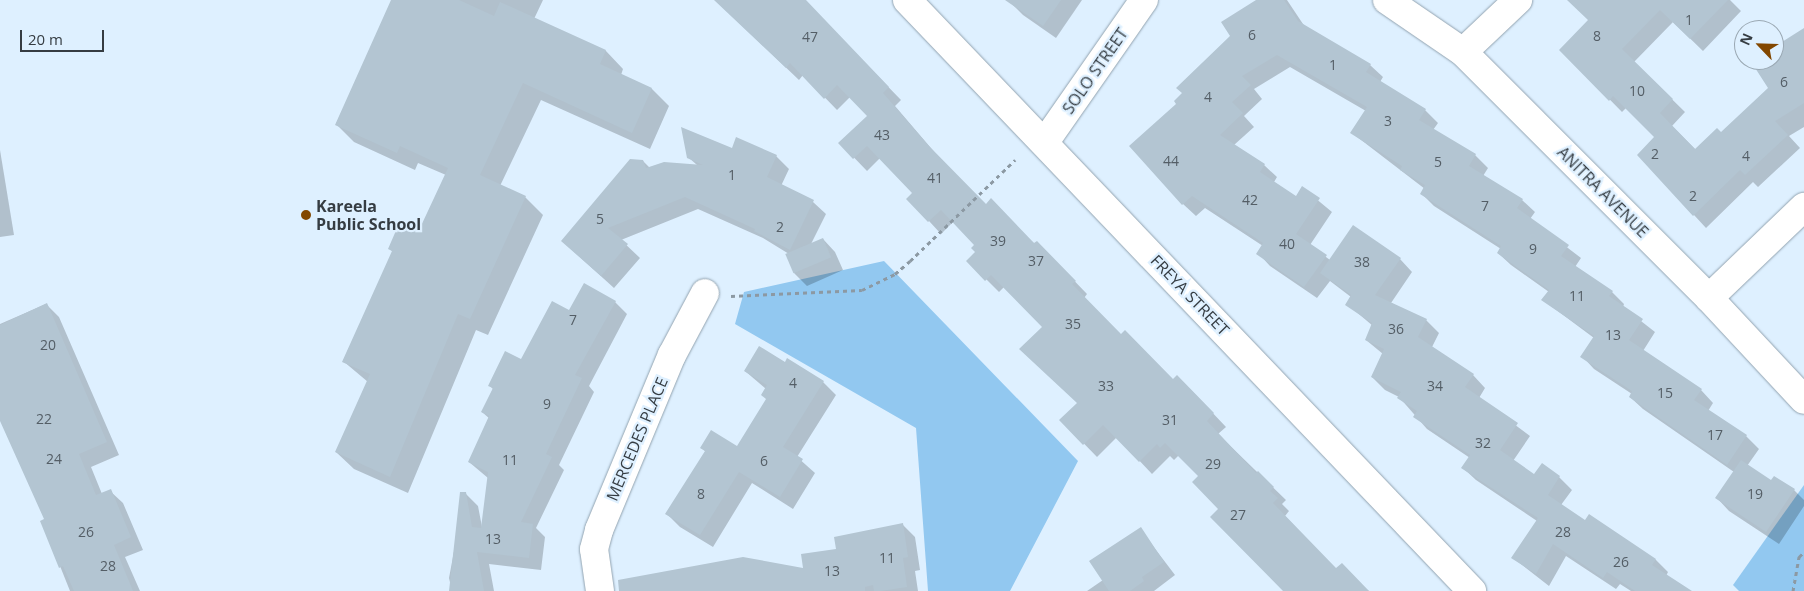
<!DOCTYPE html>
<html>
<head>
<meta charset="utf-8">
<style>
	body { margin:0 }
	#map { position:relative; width:1804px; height:591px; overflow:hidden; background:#def0ff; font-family:"Open Sans",sans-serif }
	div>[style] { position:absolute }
	.green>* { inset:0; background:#92c8f0 }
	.shadow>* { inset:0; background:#0003 }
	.building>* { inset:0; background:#b3c5d2; transform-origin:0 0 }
	.path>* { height:3px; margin-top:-1.5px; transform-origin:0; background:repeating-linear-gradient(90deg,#8c99a3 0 4px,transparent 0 8px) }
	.roads { filter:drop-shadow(0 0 1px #92a3b0) drop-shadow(0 0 1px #92a3b0) }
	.minor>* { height:28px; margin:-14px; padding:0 14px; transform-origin:14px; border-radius:14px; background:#fff }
	.tertiary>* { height:28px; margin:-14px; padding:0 14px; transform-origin:14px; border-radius:14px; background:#fff }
	.dots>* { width:14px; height:14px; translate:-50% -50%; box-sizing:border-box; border:2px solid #def0ff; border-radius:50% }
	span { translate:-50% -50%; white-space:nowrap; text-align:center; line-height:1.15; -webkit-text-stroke:4.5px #def0ff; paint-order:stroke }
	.number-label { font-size:14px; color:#545e66 }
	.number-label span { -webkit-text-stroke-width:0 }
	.street-label { font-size:16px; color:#353c42 }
	.poi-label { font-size:16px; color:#353c42; font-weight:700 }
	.left { translate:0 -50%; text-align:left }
	.north { position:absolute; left:1734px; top:20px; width:50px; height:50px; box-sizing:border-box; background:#def0ff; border:1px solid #9aa8b3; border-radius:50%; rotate:294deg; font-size:14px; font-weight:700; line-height:20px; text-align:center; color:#353c42 }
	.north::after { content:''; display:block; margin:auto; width:18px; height:22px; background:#824700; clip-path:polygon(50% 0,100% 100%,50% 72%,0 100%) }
	.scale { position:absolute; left:20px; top:30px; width:84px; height:22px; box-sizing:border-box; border:2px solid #353c42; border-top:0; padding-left:6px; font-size:15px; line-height:18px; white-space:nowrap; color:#353c42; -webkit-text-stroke:4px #def0ff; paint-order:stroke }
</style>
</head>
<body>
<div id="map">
	<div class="green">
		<div style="clip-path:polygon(884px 261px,1078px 461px,1010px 591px,928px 591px,916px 428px,735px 324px,744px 292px)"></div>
		<div style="clip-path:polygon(1804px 485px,1804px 591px,1739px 591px,1733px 585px)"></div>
	</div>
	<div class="shadow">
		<div style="clip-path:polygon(393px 0,543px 0,534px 19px,606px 51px,623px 69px,621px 75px,652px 89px,669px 106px,650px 149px,541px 100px,500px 186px,525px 197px,543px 215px,488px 335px,476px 330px,408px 493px,354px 469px,336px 452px,368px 382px,343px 361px,393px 252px,389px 248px,421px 229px,446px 175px,418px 163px,415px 170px,354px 142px,336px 124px)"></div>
		<div style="clip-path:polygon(715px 0,804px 0,901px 100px,895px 106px,942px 161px,986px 205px,1035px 244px,1037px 242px,1087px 294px,1084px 298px,1121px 336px,1173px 381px,1190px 389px,1226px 427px,1218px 434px,1286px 500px,1282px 504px,1289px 511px,1285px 516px,1336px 570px,1369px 591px,1285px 591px,1220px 509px,1199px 476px,1179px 455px,1174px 460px,1170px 456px,1152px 474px,1117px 437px,1097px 457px,1061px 420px,1079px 403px,1044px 327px,1004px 287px,999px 292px,968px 261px,977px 252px,976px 245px,954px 221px,941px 234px,929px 221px,914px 193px,880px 158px,867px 171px,840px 143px,869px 116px,850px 97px,837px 110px,803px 75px,799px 80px)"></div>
		<div style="clip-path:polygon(1012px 0,1082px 0,1056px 38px,1023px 15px,1010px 2px)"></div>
		<div style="clip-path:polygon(1258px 0,1287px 0,1305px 27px,1370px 65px,1383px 77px,1380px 82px,1425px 110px,1438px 123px,1433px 130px,1475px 155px,1488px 168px,1483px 176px,1522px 200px,1535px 212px,1530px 219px,1581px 258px,1575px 267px,1612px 292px,1624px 304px,1623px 307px,1655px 332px,1643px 351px,1701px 390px,1713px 403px,1708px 411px,1746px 436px,1759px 449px,1747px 466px,1771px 482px,1794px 490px,1804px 500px,1804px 506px,1779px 544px,1729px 511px,1717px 498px,1734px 472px,1643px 409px,1630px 397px,1632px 394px,1594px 369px,1582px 356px,1594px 338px,1543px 300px,1549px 292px,1511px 265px,1498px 253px,1501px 249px,1434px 206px,1422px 194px,1425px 189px,1352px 133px,1366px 111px,1290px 67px,1254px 89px,1262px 99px,1244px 116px,1254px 127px,1234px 145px,1264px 165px,1277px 177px,1274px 182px,1296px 197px,1303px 188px,1332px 212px,1310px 245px,1330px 260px,1400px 259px,1412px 272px,1391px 303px,1426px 320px,1439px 333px,1432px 347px,1473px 375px,1485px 388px,1479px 398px,1530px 436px,1513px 461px,1535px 476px,1542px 465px,1559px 477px,1572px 490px,1561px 505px,1585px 522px,1589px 516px,1656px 560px,1668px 572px,1666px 576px,1689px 591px,1631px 591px,1620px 584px,1616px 589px,1566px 556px,1549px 586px,1513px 558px,1537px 521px,1476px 480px,1463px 468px,1470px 458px,1427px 429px,1399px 397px,1385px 390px,1372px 377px,1383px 354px,1366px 340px,1373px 326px,1347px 304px,1351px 297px,1330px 281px,1317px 298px,1270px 266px,1258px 253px,1263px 246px,1205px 208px,1196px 216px,1183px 204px,1178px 104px)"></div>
		<div style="clip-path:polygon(1584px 0,1730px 0,1741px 11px,1703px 51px,1673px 22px,1634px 62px,1685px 112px,1672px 126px,1696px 150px,1721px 134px,1769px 88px,1756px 60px,1774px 60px,1774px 48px,1804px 30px,1804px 127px,1789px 136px,1800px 148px,1758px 187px,1753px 182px,1706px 228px,1694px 215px,1656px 137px,1626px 108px,1622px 112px,1561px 50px,1590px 20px)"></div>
		<div style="clip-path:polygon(737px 139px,776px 156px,789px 169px,781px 186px,813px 202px,826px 214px,811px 244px,823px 239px,835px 252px,843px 270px,807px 286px,794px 273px,789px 254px,763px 238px,698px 209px,621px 240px,640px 258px,614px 288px,562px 241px,643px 161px,650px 168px,697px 165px,688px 157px,732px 150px)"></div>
		<div style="clip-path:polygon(0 150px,14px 235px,0 237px)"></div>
		<div style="clip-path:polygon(615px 302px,627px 314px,589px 386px,594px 392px,559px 465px,564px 470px,536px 528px,545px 537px,541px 570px,489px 564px,494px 591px,452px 591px,449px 578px,465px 493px,478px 506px,482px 527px,488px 478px,469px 462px,490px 419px,482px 412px,493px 389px,490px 386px,521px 360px,569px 312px)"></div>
		<div style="clip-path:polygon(46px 304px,59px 317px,119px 455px,91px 467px,102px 494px,110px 491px,123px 503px,143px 550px,125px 557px,140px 591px,70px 591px,42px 521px,46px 520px,0 419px,0 324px)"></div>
		<div style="clip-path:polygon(785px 364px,823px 382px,836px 395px,797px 457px,815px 473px,793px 509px,752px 483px,713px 547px,680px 527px,667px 514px,706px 452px,702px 448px,737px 448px,767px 400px,766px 389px,745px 371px)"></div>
		<div style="clip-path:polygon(902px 524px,915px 537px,920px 570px,915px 571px,918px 591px,808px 591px,837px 550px)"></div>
		<div style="clip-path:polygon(1140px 529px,1175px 575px,1154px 591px,1087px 591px,1103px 580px)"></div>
	</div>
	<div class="building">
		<div style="clip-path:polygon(391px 0,459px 0,494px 16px,500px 2px,606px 50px,600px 64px,652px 88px,632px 133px,523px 83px,480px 175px,526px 196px,470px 319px,458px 314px,390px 477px,335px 452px,370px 374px,342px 362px,392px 251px,388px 249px,401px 219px,420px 228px,448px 168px,400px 146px,397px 153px,335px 125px)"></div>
		<div style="clip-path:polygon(714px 0,806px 0,889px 87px,883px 93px,929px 146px,986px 204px,991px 198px,1034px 243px,1037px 241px,1076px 281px,1072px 284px,1121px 334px,1125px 330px,1173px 379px,1177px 375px,1214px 413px,1207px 421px,1256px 473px,1258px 471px,1274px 487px,1270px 491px,1278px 498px,1273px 503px,1336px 568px,1342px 563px,1369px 591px,1283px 591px,1210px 517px,1218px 509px,1192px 482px,1198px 476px,1165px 443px,1160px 448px,1157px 444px,1139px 462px,1103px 425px,1083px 445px,1059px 420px,1077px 403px,1019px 349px,1042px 327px,991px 275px,985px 281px,966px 261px,975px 252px,971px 248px,974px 245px,941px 210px,928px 222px,906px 199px,912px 193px,867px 146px,853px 159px,838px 143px,867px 116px,837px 85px,824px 99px,790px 63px,786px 68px)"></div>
		<div style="clip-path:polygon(1005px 0,1061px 0,1043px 26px)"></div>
		<div style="clip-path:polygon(1256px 0,1284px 0,1298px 21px,1371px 64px,1366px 72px,1426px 109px,1419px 120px,1476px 154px,1469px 166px,1523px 199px,1517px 208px,1569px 245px,1561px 256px,1613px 291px,1609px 296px,1643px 319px,1629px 340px,1702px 389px,1694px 400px,1747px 435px,1727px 465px,1629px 397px,1632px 391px,1580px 357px,1594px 336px,1541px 300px,1549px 290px,1497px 253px,1501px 246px,1420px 194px,1425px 185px,1400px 170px,1402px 166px,1350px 133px,1367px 107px,1277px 55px,1242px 76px,1251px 85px,1232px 102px,1243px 113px,1220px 135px,1265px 164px,1260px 172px,1296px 196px,1302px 186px,1320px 198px,1296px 234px,1327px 255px,1304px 287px,1256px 254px,1263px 243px,1192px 196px,1182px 205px,1129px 146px,1176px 104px,1174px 101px,1182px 93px,1176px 88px,1230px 36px,1221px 22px)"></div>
		<div style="clip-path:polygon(1567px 0,1728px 0,1690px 39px,1660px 10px,1622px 49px,1673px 99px,1660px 113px,1695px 149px,1717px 128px,1721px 132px,1768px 88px,1750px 60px,1774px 60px,1774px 47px,1804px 28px,1804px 103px,1775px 121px,1788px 135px,1745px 175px,1740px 170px,1693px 216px,1637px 155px,1654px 137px,1613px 96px,1609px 101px,1559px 50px,1588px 20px)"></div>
		<div style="clip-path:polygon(681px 127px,732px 148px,736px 137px,777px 155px,767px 177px,814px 200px,790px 250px,754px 231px,755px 229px,685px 197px,608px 228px,628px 244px,601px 276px,561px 241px,630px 159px,643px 160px,646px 168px,664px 162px,703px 165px,687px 158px)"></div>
		<div style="clip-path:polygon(1353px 225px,1401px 258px,1375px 295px,1427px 319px,1418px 337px,1474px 374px,1465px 387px,1518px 423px,1500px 450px,1534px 474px,1542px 463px,1560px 476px,1548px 495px,1585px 520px,1589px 514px,1656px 559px,1652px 565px,1692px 591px,1635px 591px,1607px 572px,1603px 578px,1553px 544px,1536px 574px,1511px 558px,1538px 518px,1461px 468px,1470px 455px,1413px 417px,1417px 411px,1397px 398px,1401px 392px,1371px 377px,1384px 349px,1365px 340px,1372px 323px,1345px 305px,1351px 295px,1320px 273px)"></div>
		<div style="left:823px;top:238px;width:21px;height:41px;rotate:67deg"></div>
		<div style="clip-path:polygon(584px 283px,616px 301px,575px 375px,582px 378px,546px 454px,552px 457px,521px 522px,533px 524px,529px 558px,477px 552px,484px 591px,449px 591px,460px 492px,466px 492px,472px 527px,481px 528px,488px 472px,468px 462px,489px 416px,481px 412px,493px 388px,488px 386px,505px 351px,521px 359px,552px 301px,569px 310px)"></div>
		<div style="clip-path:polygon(47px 303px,107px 442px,79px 454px,96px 495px,111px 489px,131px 537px,114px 545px,133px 591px,74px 591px,63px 566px,59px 568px,40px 521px,44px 519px,0 421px,0 325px)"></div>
		<div style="clip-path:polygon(759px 346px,785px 362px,787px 358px,824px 381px,783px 447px,803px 459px,780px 497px,739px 472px,700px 535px,665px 514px,705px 451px,700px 448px,711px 430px,737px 446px,766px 399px,761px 395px,767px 385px,744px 371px)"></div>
		<div style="clip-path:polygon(1741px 460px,1771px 480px,1774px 476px,1795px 489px,1766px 532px,1715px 498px)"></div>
		<div style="clip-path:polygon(903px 523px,908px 557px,903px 558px,907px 587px,881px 591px,874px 591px,873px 585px,865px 587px,865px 591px,619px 591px,618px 580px,743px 557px,803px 568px,801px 554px,836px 549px,834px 537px)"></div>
		<div style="clip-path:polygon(1141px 527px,1164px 562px,1142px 577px,1144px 581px,1130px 591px,1109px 591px,1089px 561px)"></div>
	</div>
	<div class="path">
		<div style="left:731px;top:296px;width:131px;rotate:-2.6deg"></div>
		<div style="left:862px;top:290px;width:37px;rotate:-26deg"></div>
		<div style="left:895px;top:274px;width:20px;rotate:-41deg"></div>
		<div style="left:910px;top:261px;width:146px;rotate:-43.9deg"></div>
		<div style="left:1793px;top:591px;width:35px;rotate:-80deg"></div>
		<div style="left:1799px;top:557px;width:7px;rotate:-45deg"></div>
	</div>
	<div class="roads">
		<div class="minor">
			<div style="left:1387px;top:0;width:92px;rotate:34.4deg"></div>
			<div style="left:1463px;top:52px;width:348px;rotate:45deg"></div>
			<div style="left:1709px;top:298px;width:139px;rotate:47deg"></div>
			<div style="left:1463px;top:52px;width:76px;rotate:-43.4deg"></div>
			<div style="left:1045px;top:142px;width:173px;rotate:-55.1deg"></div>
			<div style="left:1709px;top:298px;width:132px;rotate:-43.8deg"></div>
			<div style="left:600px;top:591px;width:42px;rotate:-98.1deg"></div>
			<div style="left:594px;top:549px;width:20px;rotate:-75deg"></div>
			<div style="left:599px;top:530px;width:190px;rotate:-67.4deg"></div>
			<div style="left:672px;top:355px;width:70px;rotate:-62deg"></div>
		</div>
		<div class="tertiary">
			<div style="left:907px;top:0;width:818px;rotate:46.29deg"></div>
		</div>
	</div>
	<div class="dots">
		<div style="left:306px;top:215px;background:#824700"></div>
	</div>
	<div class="number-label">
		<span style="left:1689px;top:20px">1</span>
		<span style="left:1252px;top:35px">6</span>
		<span style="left:1597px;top:36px">8</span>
		<span style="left:810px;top:37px">47</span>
		<span style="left:1333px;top:65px">1</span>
		<span style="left:1784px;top:82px">6</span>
		<span style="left:1637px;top:91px">10</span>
		<span style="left:1208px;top:97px">4</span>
		<span style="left:1388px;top:121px">3</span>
		<span style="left:882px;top:135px">43</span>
		<span style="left:1655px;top:154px">2</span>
		<span style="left:1746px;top:156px">4</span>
		<span style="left:1171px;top:161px">44</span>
		<span style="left:1438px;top:162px">5</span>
		<span style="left:732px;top:175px">1</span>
		<span style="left:935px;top:178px">41</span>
		<span style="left:1693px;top:196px">2</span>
		<span style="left:1250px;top:200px">42</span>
		<span style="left:1485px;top:206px">7</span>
		<span style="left:600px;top:219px">5</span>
		<span style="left:780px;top:227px">2</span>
		<span style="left:998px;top:241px">39</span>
		<span style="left:1287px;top:244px">40</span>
		<span style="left:1533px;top:249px">9</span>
		<span style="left:1036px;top:261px">37</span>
		<span style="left:1362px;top:262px">38</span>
		<span style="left:1577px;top:296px">11</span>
		<span style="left:573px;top:320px">7</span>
		<span style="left:1073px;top:324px">35</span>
		<span style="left:1396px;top:329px">36</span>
		<span style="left:1613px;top:335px">13</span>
		<span style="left:48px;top:345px">20</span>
		<span style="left:793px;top:383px">4</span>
		<span style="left:1106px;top:386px">33</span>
		<span style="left:1435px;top:386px">34</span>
		<span style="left:1665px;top:393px">15</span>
		<span style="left:547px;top:404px">9</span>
		<span style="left:44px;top:419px">22</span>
		<span style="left:1170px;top:420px">31</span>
		<span style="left:1715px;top:435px">17</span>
		<span style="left:1483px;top:443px">32</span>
		<span style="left:54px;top:459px">24</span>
		<span style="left:510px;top:460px">11</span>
		<span style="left:764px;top:461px">6</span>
		<span style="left:1213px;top:464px">29</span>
		<span style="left:701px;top:494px">8</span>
		<span style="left:1755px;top:494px">19</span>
		<span style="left:1238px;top:515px">27</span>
		<span style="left:86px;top:532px">26</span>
		<span style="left:1563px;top:532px">28</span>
		<span style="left:493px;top:539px">13</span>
		<span style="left:887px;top:558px">11</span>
		<span style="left:1621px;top:562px">26</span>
		<span style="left:108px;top:566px">28</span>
		<span style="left:832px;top:571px">13</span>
	</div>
	<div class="street-label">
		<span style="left:1095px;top:71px;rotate:-55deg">SOLO STREET</span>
		<span style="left:1603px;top:192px;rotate:45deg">ANITRA AVENUE</span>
		<span style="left:1190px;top:295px;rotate:46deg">FREYA STREET</span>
		<span style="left:637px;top:439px;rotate:-67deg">MERCEDES PLACE</span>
	</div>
	<div class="poi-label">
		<span class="left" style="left:316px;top:215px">Kareela<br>Public School</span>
	</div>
	<div class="north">N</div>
	<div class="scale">20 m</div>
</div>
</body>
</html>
